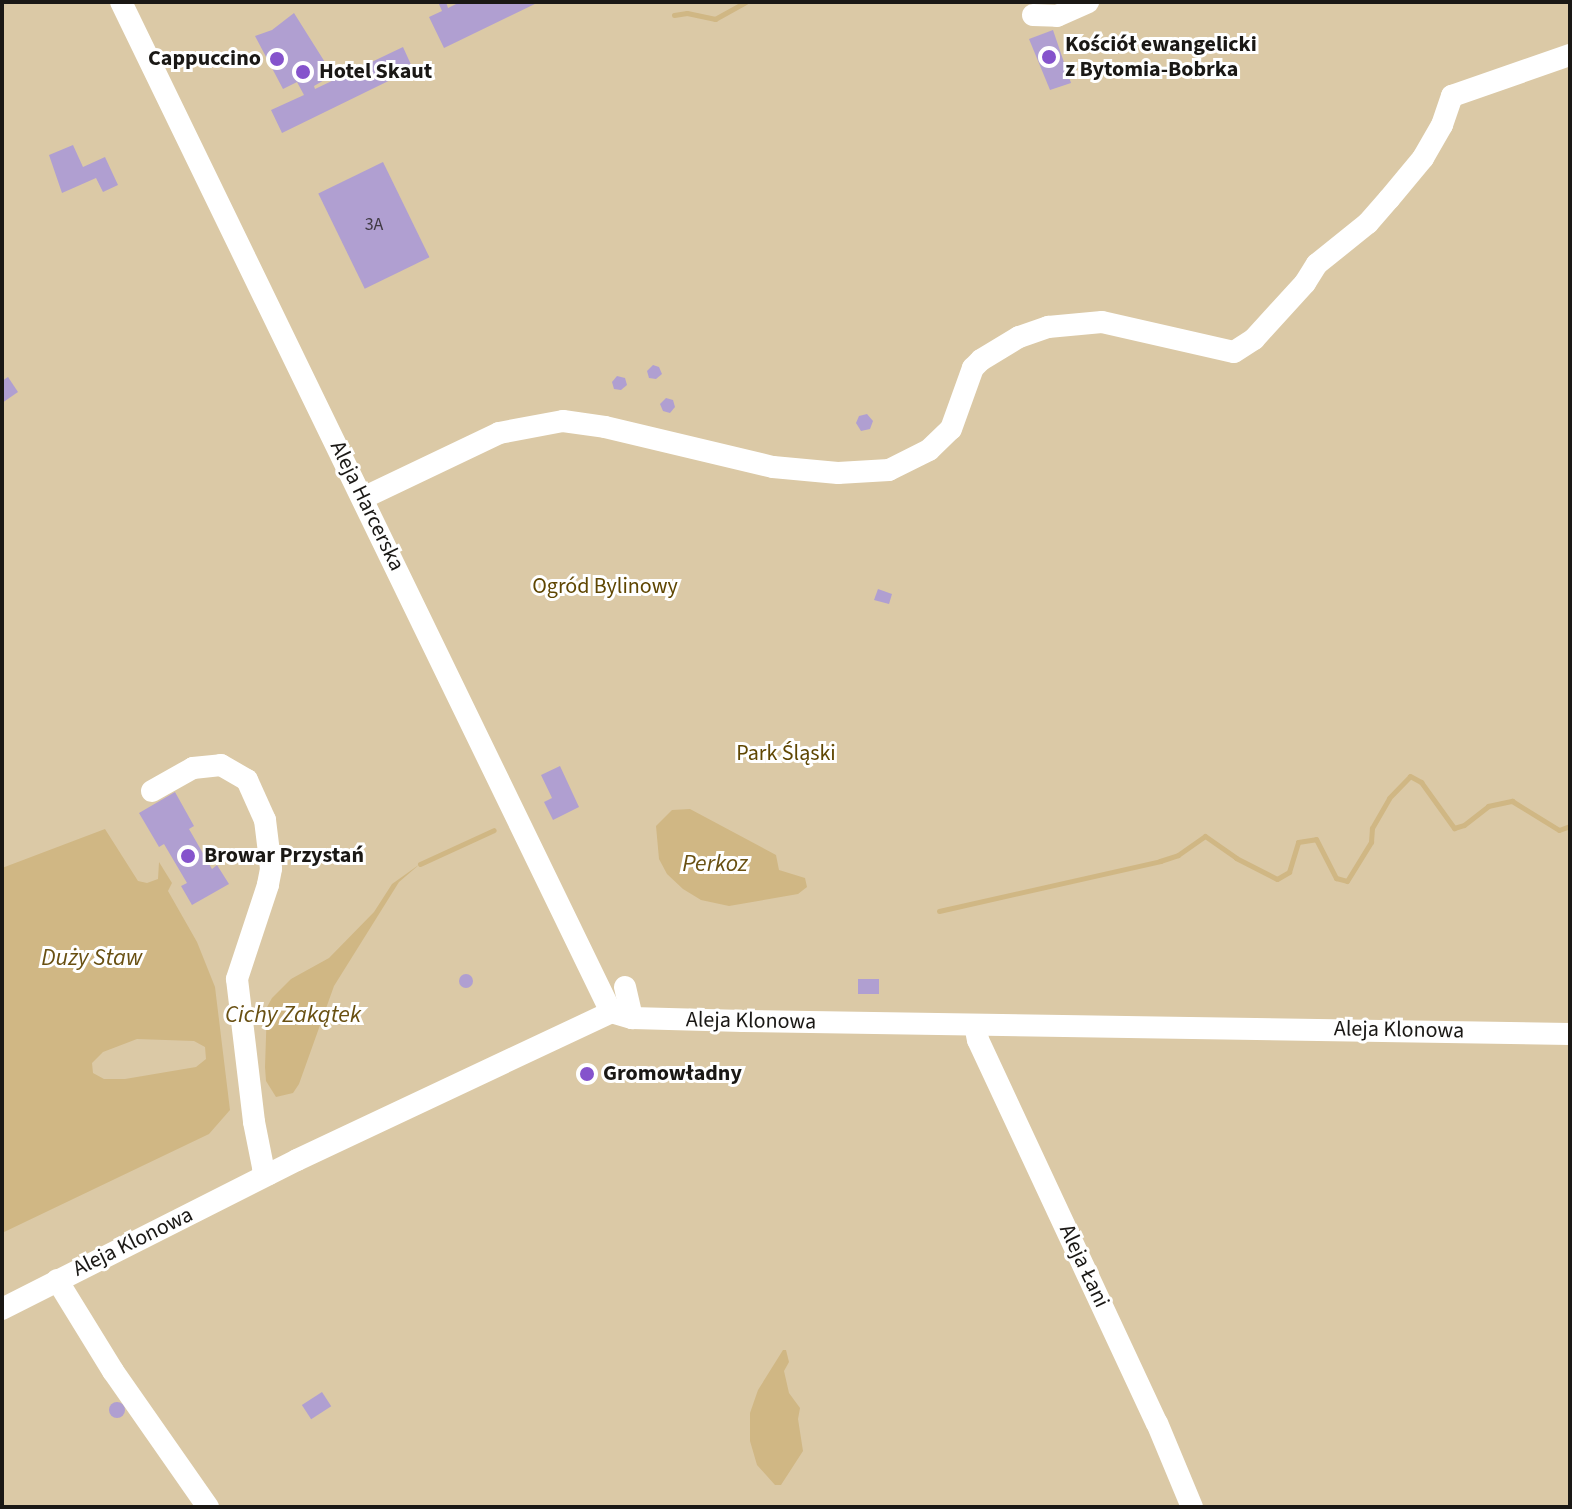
<!DOCTYPE html>
<html>
<head>
<meta charset="utf-8">
<style>
	body { margin:0 }
	#map { position:relative; width:1572px; height:1509px; overflow:hidden; background:#e8e3db; font-family:"Source Sans 3",sans-serif }
	div>[style] { position:absolute }
	.green>* { inset:0; background:#dbc9a6; transform-origin:0 0 }
	.water>* { inset:0; background:#d0b784 }
	.stream>* { height:5px; margin:-2.5px; padding:0 2.5px; transform-origin:2.5px; border-radius:2.5px; background:#d0b784 }
	.building>* { inset:0; background:#b09fd1; transform-origin:0 0 }
	.round { border-radius:50% }
	.minor>* { height:22px; margin:-11px; padding:0 11px; transform-origin:11px; border-radius:11px; background:#fff }
	.dots>* { width:22px; height:22px; translate:-50% -50%; box-sizing:border-box; border:4px solid #fff; border-radius:50% }
	span { translate:-50% -50%; white-space:nowrap; text-align:center; line-height:1.15; -webkit-text-stroke:6px #fff; paint-order:stroke }
	.number-label { font-size:18px; color:#403a44 }
	.number-label span { -webkit-text-stroke-width:0 }
	.poi-label { font-size:22px; color:#1a1815; font-weight:700 }
	.left { translate:0 -50%; text-align:left }
	.right { translate:-100% -50%; text-align:right }
	.street-label { font-size:22px; color:#1a1815 }
	.park-label { font-size:22px; color:#5f4602 }
	.water-label { font-size:24px; color:#695012; font-style:italic }
	.frame { position:absolute; inset:0; border:4px solid #1a1815; pointer-events:none }
</style>
</head>
<body>
<div id="map">
	<div class="green">
		<div style="left:2px;top:2px;width:1568px;height:1505px"></div>
	</div>
	<div class="water">
		<div style="clip-path:polygon(690px 809px,776px 855px,779px 870px,805px 878px,807px 887px,798px 894px,729px 906px,701px 900px,683px 889px,667px 874px,659px 859px,656px 826px,672px 810px)"></div>
		<div style="clip-path:polygon(evenodd,105px 829px,138px 881px,147px 883px,158px 879px,159px 862px,172px 883px,168px 891px,197px 942px,215px 987px,230px 1110px,209px 1134px,2px 1233px,2px 868px,105px 829px,137px 1039px,194px 1041px,205px 1047px,206px 1059px,196px 1067px,125px 1079px,104px 1079px,93px 1073px,92px 1063px,103px 1052px,137px 1039px)"></div>
		<div style="clip-path:polygon(420px 864px,399px 882px,334px 986px,299px 1084px,293px 1093px,276px 1097px,266px 1081px,265px 1067px,267px 1007px,272px 998px,291px 979px,329px 958px,374px 912px,392px 884px)"></div>
		<div style="clip-path:polygon(783px 1350px,786px 1350px,789px 1362px,784px 1371px,789px 1393px,800px 1408px,798px 1419px,803px 1451px,781px 1485px,775px 1485px,757px 1465px,750px 1441px,750px 1413px,758px 1390px)"></div>
	</div>
	<div class="stream">
		<div style="left:674px;top:15px;width:13px;rotate:-9deg"></div>
		<div style="left:687px;top:13px;width:29px;rotate:12deg"></div>
		<div style="left:715px;top:19px;width:35px;rotate:-29deg"></div>
		<div style="left:420px;top:864px;width:81px;rotate:-24.7deg"></div>
		<div style="left:939px;top:911px;width:227px;rotate:-12.7deg"></div>
		<div style="left:1160px;top:861px;width:19px;rotate:-18deg"></div>
		<div style="left:1178px;top:855px;width:33px;rotate:-35deg"></div>
		<div style="left:1205px;top:836px;width:38px;rotate:35deg"></div>
		<div style="left:1236px;top:858px;width:46px;rotate:27.1deg"></div>
		<div style="left:1277px;top:879px;width:14px;rotate:-30deg"></div>
		<div style="left:1289px;top:872px;width:31px;rotate:-73deg"></div>
		<div style="left:1298px;top:842px;width:18px;rotate:-9deg"></div>
		<div style="left:1316px;top:839px;width:44px;rotate:62.9deg"></div>
		<div style="left:1336px;top:878px;width:11px;rotate:15deg"></div>
		<div style="left:1347px;top:881px;width:46px;rotate:-58.4deg"></div>
		<div style="left:1371px;top:842px;width:14px;rotate:-86deg"></div>
		<div style="left:1372px;top:828px;width:34px;rotate:-60deg"></div>
		<div style="left:1389px;top:798px;width:30px;rotate:-46deg"></div>
		<div style="left:1410px;top:776px;width:13px;rotate:29deg"></div>
		<div style="left:1421px;top:782px;width:57px;rotate:54.3deg"></div>
		<div style="left:1454px;top:828px;width:10px;rotate:-17deg"></div>
		<div style="left:1464px;top:825px;width:31px;rotate:-38deg"></div>
		<div style="left:1488px;top:806px;width:25px;rotate:-12deg"></div>
		<div style="left:1512px;top:801px;width:55px;rotate:31.7deg"></div>
		<div style="left:1559px;top:830px;width:12px;rotate:-20deg"></div>
	</div>
	<div class="building">
		<div style="clip-path:polygon(438px 2px,446px 2px,448px 8px,460px 2px,539px 2px,444px 48px,429px 17px,442px 11px)"></div>
		<div style="clip-path:polygon(294px 13px,333px 75px,314px 86px,315px 89px,403px 47px,413px 69px,282px 133px,271px 110px,304px 95px,297px 82px,283px 89px,255px 36px,272px 30px)"></div>
		<div style="clip-path:polygon(1053px 30px,1071px 83px,1050px 90px,1029px 39px)"></div>
		<div style="clip-path:polygon(73px 145px,83px 167px,105px 157px,118px 185px,103px 192px,96px 178px,62px 193px,49px 155px)"></div>
		<div style="left:383px;top:162px;width:106px;height:72px;rotate:64deg"></div>
		<div style="clip-path:polygon(653px 365px,659px 367px,662px 374px,656px 379px,649px 378px,647px 371px)"></div>
		<div style="clip-path:polygon(617px 376px,625px 378px,627px 385px,621px 390px,614px 389px,612px 382px)"></div>
		<div style="clip-path:polygon(8px 377px,18px 392px,2px 403px,2px 381px)"></div>
		<div style="clip-path:polygon(666px 398px,673px 400px,675px 407px,670px 413px,663px 411px,660px 404px)"></div>
		<div style="clip-path:polygon(867px 414px,873px 421px,870px 429px,861px 431px,856px 423px,859px 416px)"></div>
		<div style="clip-path:polygon(878px 589px,892px 594px,889px 604px,874px 600px)"></div>
		<div style="clip-path:polygon(560px 766px,579px 807px,553px 820px,544px 802px,552px 798px,541px 775px)"></div>
		<div style="clip-path:polygon(175px 792px,194px 826px,189px 829px,212px 869px,217px 865px,229px 884px,192px 905px,181px 886px,187px 883px,164px 844px,159px 847px,139px 813px)"></div>
		<div class="round" style="left:459px;top:974px;width:14px;height:14px"></div>
		<div style="left:858px;top:979px;width:21px;height:15px"></div>
		<div style="left:322px;top:1392px;width:17px;height:24px;rotate:57deg"></div>
		<div class="round" style="left:109px;top:1402px;width:16px;height:16px"></div>
	</div>
	<div class="minor">
		<div style="left:121px;top:2px;width:1123px;rotate:64.12deg"></div>
		<div style="left:1033px;top:15px;width:24px;rotate:2deg"></div>
		<div style="left:1057px;top:16px;width:34px;rotate:-24deg"></div>
		<div style="left:363px;top:498px;width:151px;rotate:-25.5deg"></div>
		<div style="left:499px;top:433px;width:65px;rotate:-10.6deg"></div>
		<div style="left:563px;top:421px;width:42px;rotate:8.1deg"></div>
		<div style="left:605px;top:427px;width:173px;rotate:13.4deg"></div>
		<div style="left:773px;top:467px;width:65px;rotate:5.3deg"></div>
		<div style="left:838px;top:473px;width:51px;rotate:-3.4deg"></div>
		<div style="left:889px;top:470px;width:45px;rotate:-26.6deg"></div>
		<div style="left:929px;top:450px;width:30px;rotate:-44deg"></div>
		<div style="left:951px;top:429px;width:65px;rotate:-70.2deg"></div>
		<div style="left:973px;top:368px;width:11px;rotate:-45deg"></div>
		<div style="left:981px;top:360px;width:44px;rotate:-31.2deg"></div>
		<div style="left:1019px;top:337px;width:31px;rotate:-19deg"></div>
		<div style="left:1048px;top:327px;width:54px;rotate:-5.3deg"></div>
		<div style="left:1102px;top:322px;width:135px;rotate:12.8deg"></div>
		<div style="left:1234px;top:352px;width:24px;rotate:-33deg"></div>
		<div style="left:1254px;top:339px;width:76px;rotate:-47.7deg"></div>
		<div style="left:1305px;top:283px;width:22px;rotate:-58deg"></div>
		<div style="left:1317px;top:264px;width:65px;rotate:-38.8deg"></div>
		<div style="left:1368px;top:223px;width:32px;rotate:-49deg"></div>
		<div style="left:1389px;top:199px;width:53px;rotate:-50.3deg"></div>
		<div style="left:1423px;top:158px;width:38px;rotate:-60deg"></div>
		<div style="left:1442px;top:125px;width:31px;rotate:-71deg"></div>
		<div style="left:1452px;top:96px;width:125px;rotate:-19.2deg"></div>
		<div style="left:152px;top:791px;width:47px;rotate:-29.3deg"></div>
		<div style="left:193px;top:768px;width:28px;rotate:-6deg"></div>
		<div style="left:221px;top:765px;width:30px;rotate:30deg"></div>
		<div style="left:247px;top:780px;width:44px;rotate:65.8deg"></div>
		<div style="left:265px;top:820px;width:49px;rotate:83deg"></div>
		<div style="left:271px;top:869px;width:16px;rotate:101deg"></div>
		<div style="left:268px;top:885px;width:99px;rotate:108.3deg"></div>
		<div style="left:237px;top:979px;width:144px;rotate:83.2deg"></div>
		<div style="left:254px;top:1122px;width:46px;rotate:78.7deg"></div>
		<div style="left:263px;top:1167px;width:9px;rotate:54deg"></div>
		<div style="left:625px;top:987px;width:32px;rotate:77deg"></div>
		<div style="left:975px;top:1025px;width:15px;rotate:79deg"></div>
		<div style="left:978px;top:1040px;width:423px;rotate:65deg"></div>
		<div style="left:1157px;top:1423px;width:91px;rotate:67.4deg"></div>
		<div style="left:57px;top:1280px;width:107px;rotate:58.4deg"></div>
		<div style="left:113px;top:1371px;width:166px;rotate:55.1deg"></div>
		<div style="left:2px;top:1309px;width:330px;rotate:-26.8deg"></div>
		<div style="left:297px;top:1160px;width:347px;rotate:-25.2deg"></div>
		<div style="left:611px;top:1012px;width:22px;rotate:16deg"></div>
		<div style="left:632px;top:1018px;width:111px;rotate:1.5deg"></div>
		<div style="left:743px;top:1021px;width:827px;rotate:0.9deg"></div>
	</div>
	<div class="dots">
		<div style="left:1049px;top:57px;background:#8553cc"></div>
		<div style="left:277px;top:59px;background:#8553cc"></div>
		<div style="left:303px;top:72px;background:#8553cc"></div>
		<div style="left:188px;top:856px;background:#8553cc"></div>
		<div style="left:587px;top:1074px;background:#8553cc"></div>
	</div>
	<div class="number-label">
		<span style="left:374px;top:225px">3A</span>
	</div>
	<div class="poi-label">
		<span class="left" style="left:1065px;top:57px">Kościół ewangelicki<br>z Bytomia-Bobrka</span>
		<span class="right" style="left:261px;top:59px">Cappuccino</span>
		<span class="left" style="left:319px;top:72px">Hotel Skaut</span>
		<span class="left" style="left:204px;top:856px">Browar Przystań</span>
		<span class="left" style="left:603px;top:1074px">Gromowładny</span>
	</div>
	<div class="street-label">
		<span style="left:367px;top:506px;rotate:64deg">Aleja Harcerska</span>
		<span style="left:751px;top:1021px;rotate:1deg">Aleja Klonowa</span>
		<span style="left:1399px;top:1030px;rotate:1deg">Aleja Klonowa</span>
		<span style="left:133px;top:1242px;rotate:-26deg">Aleja Klonowa</span>
		<span style="left:1084px;top:1266px;rotate:65deg">Aleja Łani</span>
	</div>
	<div class="park-label">
		<span style="left:605px;top:587px">Ogród Bylinowy</span>
		<span style="left:786px;top:754px">Park Śląski</span>
	</div>
	<div class="water-label">
		<span style="left:715px;top:864px">Perkoz</span>
		<span style="left:92px;top:958px">Duży Staw</span>
		<span style="left:293px;top:1015px">Cichy Zakątek</span>
	</div>
	<div class="frame"></div>
</div>
</body>
</html>
